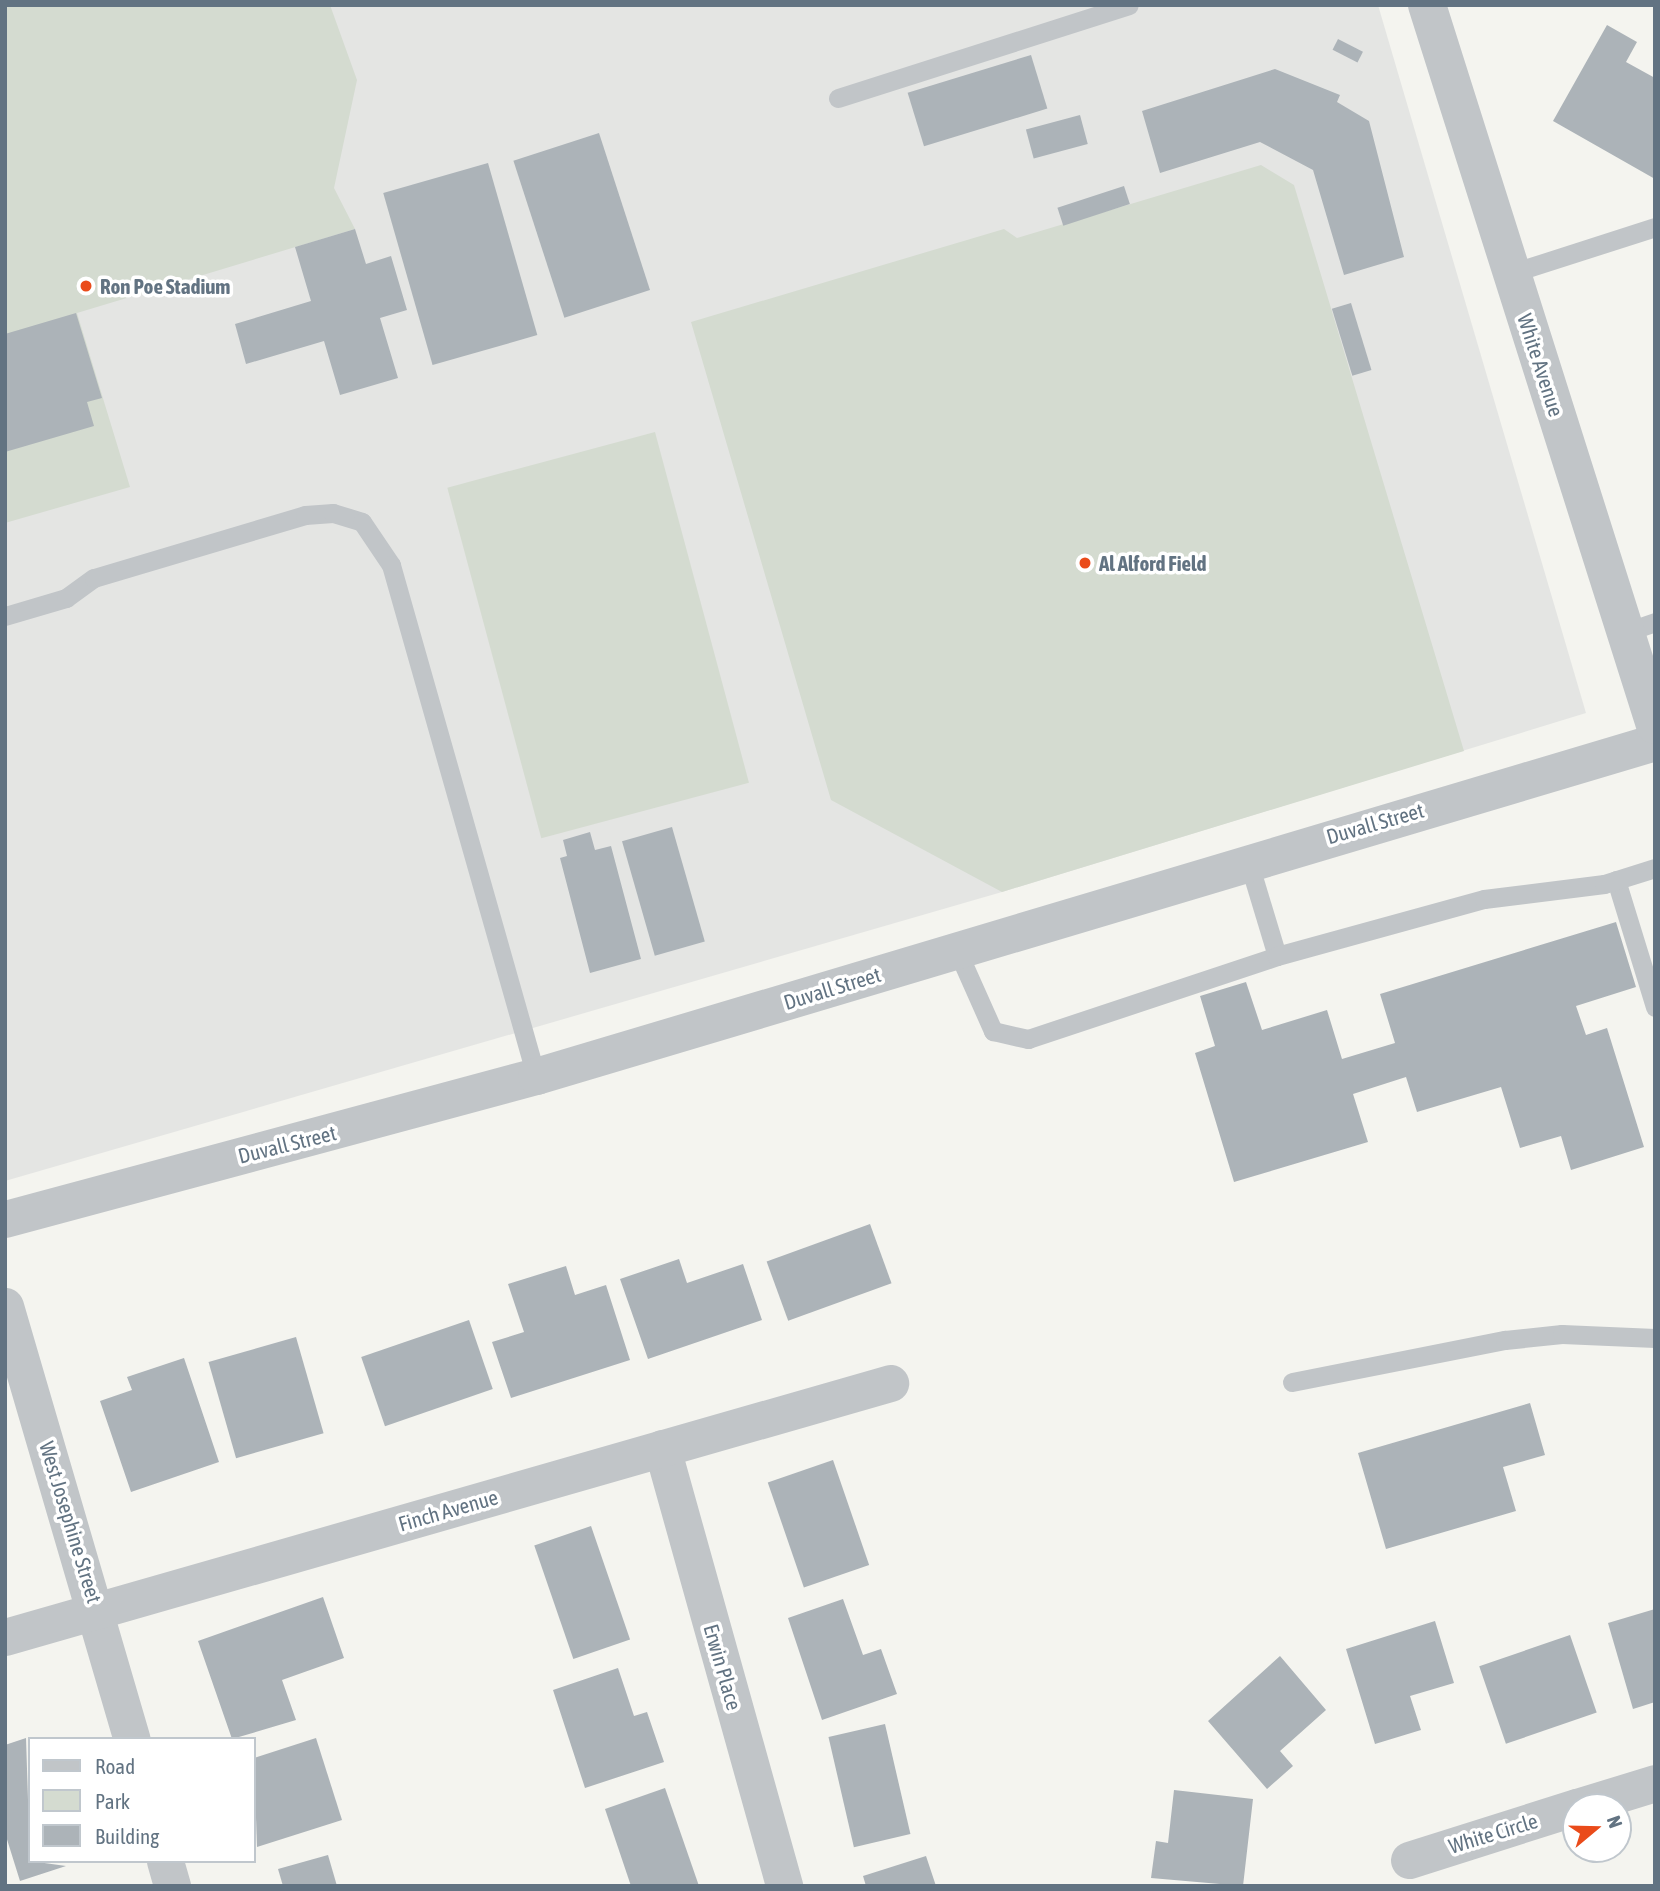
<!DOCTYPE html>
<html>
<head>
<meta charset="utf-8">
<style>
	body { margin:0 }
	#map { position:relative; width:1660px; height:1891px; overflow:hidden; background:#f4f4ef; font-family:"Asap Condensed",sans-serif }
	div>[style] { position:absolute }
	.built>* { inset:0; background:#e4e5e3 }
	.green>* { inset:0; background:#d4dbd0; transform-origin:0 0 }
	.building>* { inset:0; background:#acb3b8; transform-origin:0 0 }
	.service>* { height:19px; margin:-9.5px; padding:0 9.5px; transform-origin:9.5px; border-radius:9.5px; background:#c1c5c8 }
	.minor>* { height:37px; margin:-18.5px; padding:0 18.5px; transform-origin:18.5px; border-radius:18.5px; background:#c1c5c8 }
	.tertiary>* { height:38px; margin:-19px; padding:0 19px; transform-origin:19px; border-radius:19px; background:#c1c5c8 }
	.dots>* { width:19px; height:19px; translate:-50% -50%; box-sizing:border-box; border:4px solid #fff; border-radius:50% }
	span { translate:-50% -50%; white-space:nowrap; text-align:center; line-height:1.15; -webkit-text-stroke:7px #fff; paint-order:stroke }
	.poi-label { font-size:21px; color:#627382; font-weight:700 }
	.left { translate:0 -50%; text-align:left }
	.street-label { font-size:21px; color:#627382 }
	.frame { position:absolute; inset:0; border:7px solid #627382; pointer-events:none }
	.legend { position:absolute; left:28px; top:1737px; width:228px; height:126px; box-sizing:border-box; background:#fff; border:2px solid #c0c7cd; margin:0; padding:9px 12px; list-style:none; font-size:21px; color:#627382 }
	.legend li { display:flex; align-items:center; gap:14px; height:35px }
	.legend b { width:35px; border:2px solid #c0c7cd }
	.north { position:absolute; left:1562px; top:1793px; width:70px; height:70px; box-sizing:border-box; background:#fff; border:2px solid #c0c7cd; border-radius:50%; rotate:71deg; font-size:19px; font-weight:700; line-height:28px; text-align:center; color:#627382 }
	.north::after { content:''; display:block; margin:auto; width:24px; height:32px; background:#ea4b1a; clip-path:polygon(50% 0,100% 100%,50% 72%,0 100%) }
</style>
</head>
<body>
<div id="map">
	<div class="built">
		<div style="clip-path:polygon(5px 5px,1378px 5px,1586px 713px,1002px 892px,5px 1181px)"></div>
	</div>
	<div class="green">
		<div style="clip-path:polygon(5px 5px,330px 5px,357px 80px,334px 188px,355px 229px,77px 313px,130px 487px,5px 523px)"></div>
		<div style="clip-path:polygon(1261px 165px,1294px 185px,1464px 751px,1002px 892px,831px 800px,691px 322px,1004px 229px,1017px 238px)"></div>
		<div style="left:655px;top:432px;width:363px;height:215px;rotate:75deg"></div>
	</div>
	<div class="building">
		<div style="clip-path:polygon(1607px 25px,1637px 42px,1626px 62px,1655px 78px,1655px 179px,1553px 121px)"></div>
		<div style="left:1338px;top:39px;width:28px;height:12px;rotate:27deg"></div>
		<div style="left:1031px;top:55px;width:56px;height:129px;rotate:73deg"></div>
		<div style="clip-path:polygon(1275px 69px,1340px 95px,1337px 102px,1369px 121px,1404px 257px,1344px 275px,1313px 170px,1260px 142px,1160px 173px,1142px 111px)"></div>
		<div style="left:1080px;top:115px;width:30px;height:56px;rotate:75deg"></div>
		<div style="left:599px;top:133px;width:165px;height:90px;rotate:72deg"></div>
		<div style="left:488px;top:163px;width:179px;height:109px;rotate:74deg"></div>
		<div style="left:1124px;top:186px;width:19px;height:70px;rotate:72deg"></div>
		<div style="clip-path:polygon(355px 229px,366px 264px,391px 256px,407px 310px,380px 318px,398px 378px,340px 395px,324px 341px,246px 364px,235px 324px,311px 301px,295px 247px)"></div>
		<div style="left:1351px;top:303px;width:70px;height:20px;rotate:73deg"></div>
		<div style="clip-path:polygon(76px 313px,102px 398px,87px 402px,94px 426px,5px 452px,5px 334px)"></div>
		<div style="left:672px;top:827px;width:119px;height:52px;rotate:74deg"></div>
		<div style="clip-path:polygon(590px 832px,595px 850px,611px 846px,641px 959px,590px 973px,560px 858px,567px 856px,563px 840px)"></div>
		<div style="clip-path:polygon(1616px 922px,1636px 987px,1576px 1006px,1586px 1035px,1607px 1028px,1644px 1147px,1571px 1170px,1561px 1136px,1520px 1148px,1501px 1087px,1417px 1112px,1406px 1077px,1353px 1094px,1368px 1142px,1234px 1182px,1195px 1053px,1215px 1046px,1200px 996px,1246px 982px,1262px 1030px,1327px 1010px,1342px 1059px,1395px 1043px,1380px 994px)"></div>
		<div style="left:870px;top:1224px;width:63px;height:110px;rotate:70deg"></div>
		<div style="clip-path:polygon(679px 1259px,687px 1283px,743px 1264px,762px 1320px,648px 1359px,620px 1279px)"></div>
		<div style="clip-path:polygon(566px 1266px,575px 1295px,606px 1285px,630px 1360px,511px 1398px,492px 1342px,524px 1332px,508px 1284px)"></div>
		<div style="left:469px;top:1320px;width:73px;height:114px;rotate:71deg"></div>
		<div style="left:296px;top:1337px;width:100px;height:91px;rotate:74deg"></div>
		<div style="clip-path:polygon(184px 1358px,219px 1462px,131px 1492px,100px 1401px,132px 1390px,127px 1377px)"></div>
		<div style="clip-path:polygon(1530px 1403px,1545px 1455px,1503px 1467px,1516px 1511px,1386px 1549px,1358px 1453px)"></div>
		<div style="left:833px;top:1460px;width:111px;height:69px;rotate:71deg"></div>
		<div style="left:591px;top:1526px;width:120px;height:60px;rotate:71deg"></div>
		<div style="clip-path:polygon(323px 1597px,344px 1658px,282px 1680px,296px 1720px,232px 1739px,198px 1641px)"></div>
		<div style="clip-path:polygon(843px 1599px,863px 1655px,881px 1649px,897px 1694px,822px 1720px,788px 1618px)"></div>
		<div style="clip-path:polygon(1655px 1609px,1655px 1702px,1633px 1709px,1608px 1623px)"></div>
		<div style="clip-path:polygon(1435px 1621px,1454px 1683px,1410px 1696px,1421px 1730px,1375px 1744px,1346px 1649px)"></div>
		<div style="left:1570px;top:1635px;width:82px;height:96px;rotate:71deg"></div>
		<div style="clip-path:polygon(1280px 1656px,1326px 1710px,1280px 1751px,1293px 1766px,1267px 1789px,1208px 1721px)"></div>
		<div style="clip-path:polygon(618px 1668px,634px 1716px,647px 1712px,664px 1762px,585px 1788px,553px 1690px)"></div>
		<div style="left:885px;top:1724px;width:113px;height:58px;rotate:77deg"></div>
		<div style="clip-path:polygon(26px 1738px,30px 1861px,66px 1866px,20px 1881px,5px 1833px,5px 1745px)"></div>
		<div style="clip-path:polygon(316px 1738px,342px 1820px,257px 1847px,254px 1758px)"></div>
		<div style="clip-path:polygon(665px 1788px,699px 1886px,631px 1886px,605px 1809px)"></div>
		<div style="clip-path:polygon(1174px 1790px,1253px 1799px,1243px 1886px,1151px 1878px,1156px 1841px,1168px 1843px)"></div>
		<div style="clip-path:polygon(328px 1855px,337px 1886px,283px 1886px,278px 1869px)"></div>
		<div style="clip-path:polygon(926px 1856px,936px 1886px,866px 1886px,863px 1876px)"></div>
	</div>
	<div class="service">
		<div style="left:838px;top:98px;width:305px;rotate:-17.7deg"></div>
		<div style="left:1512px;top:273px;width:150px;rotate:-17.8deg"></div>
		<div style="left:5px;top:616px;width:64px;rotate:-16.4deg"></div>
		<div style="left:66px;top:598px;width:34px;rotate:-36deg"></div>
		<div style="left:94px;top:578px;width:220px;rotate:-16.6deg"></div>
		<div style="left:305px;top:515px;width:28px;rotate:-4deg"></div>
		<div style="left:333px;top:513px;width:30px;rotate:17deg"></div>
		<div style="left:362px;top:522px;width:52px;rotate:56deg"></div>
		<div style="left:391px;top:565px;width:531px;rotate:74.16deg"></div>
		<div style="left:1626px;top:632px;width:31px;rotate:-19deg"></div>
		<div style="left:1616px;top:880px;width:133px;rotate:72.9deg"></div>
		<div style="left:957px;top:950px;width:89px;rotate:66deg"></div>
		<div style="left:993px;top:1031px;width:36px;rotate:13deg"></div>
		<div style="left:1028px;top:1039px;width:262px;rotate:-18.4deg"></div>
		<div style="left:1277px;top:956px;width:100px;rotate:-106.8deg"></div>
		<div style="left:1277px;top:956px;width:215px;rotate:-15.4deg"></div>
		<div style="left:1484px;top:899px;width:121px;rotate:-7.1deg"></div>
		<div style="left:1604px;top:884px;width:53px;rotate:-17.4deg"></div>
		<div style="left:1292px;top:1382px;width:217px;rotate:-11.2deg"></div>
		<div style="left:1505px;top:1340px;width:57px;rotate:-6deg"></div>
		<div style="left:1562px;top:1334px;width:93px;rotate:2.5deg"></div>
	</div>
	<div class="minor">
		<div style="left:5px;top:1219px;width:550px;rotate:-15.07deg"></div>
		<div style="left:536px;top:1076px;width:1168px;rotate:-16.62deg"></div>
		<div style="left:5px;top:1306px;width:451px;rotate:73.7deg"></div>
		<div style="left:662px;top:1448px;width:455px;rotate:74.4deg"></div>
		<div style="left:5px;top:1637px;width:921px;rotate:-16.01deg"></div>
		<div style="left:1577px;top:1807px;width:82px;rotate:-17.1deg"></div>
		<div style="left:1409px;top:1860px;width:175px;rotate:-17.6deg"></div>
		<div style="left:165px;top:1861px;width:26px;rotate:74deg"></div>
	</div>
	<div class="tertiary">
		<div style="left:1427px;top:5px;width:755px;rotate:72.43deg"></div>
	</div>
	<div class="dots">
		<div style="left:86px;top:286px;background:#ea4b1a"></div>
		<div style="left:1085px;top:563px;background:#ea4b1a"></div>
	</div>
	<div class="poi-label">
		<span class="left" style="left:100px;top:286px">Ron Poe Stadium</span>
		<span class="left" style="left:1099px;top:563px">Al Alford Field</span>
	</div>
	<div class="street-label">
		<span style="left:1541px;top:365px;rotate:72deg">White Avenue</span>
		<span style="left:1375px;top:823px;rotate:-16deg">Duvall Street</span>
		<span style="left:832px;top:988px;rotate:-17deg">Duvall Street</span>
		<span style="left:287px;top:1144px;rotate:-14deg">Duvall Street</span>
		<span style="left:448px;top:1510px;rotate:-16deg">Finch Avenue</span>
		<span style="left:71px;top:1522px;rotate:73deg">West Josephine Street</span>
		<span style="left:723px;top:1667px;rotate:74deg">Erwin Place</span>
		<span style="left:1493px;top:1833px;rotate:-17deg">White Circle</span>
	</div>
	<div class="frame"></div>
	<ul class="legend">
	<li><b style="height:9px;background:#c1c5c8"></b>Road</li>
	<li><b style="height:19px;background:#d4dbd0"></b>Park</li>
	<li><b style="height:19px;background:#acb3b8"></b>Building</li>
	</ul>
	<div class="north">N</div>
</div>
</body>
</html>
